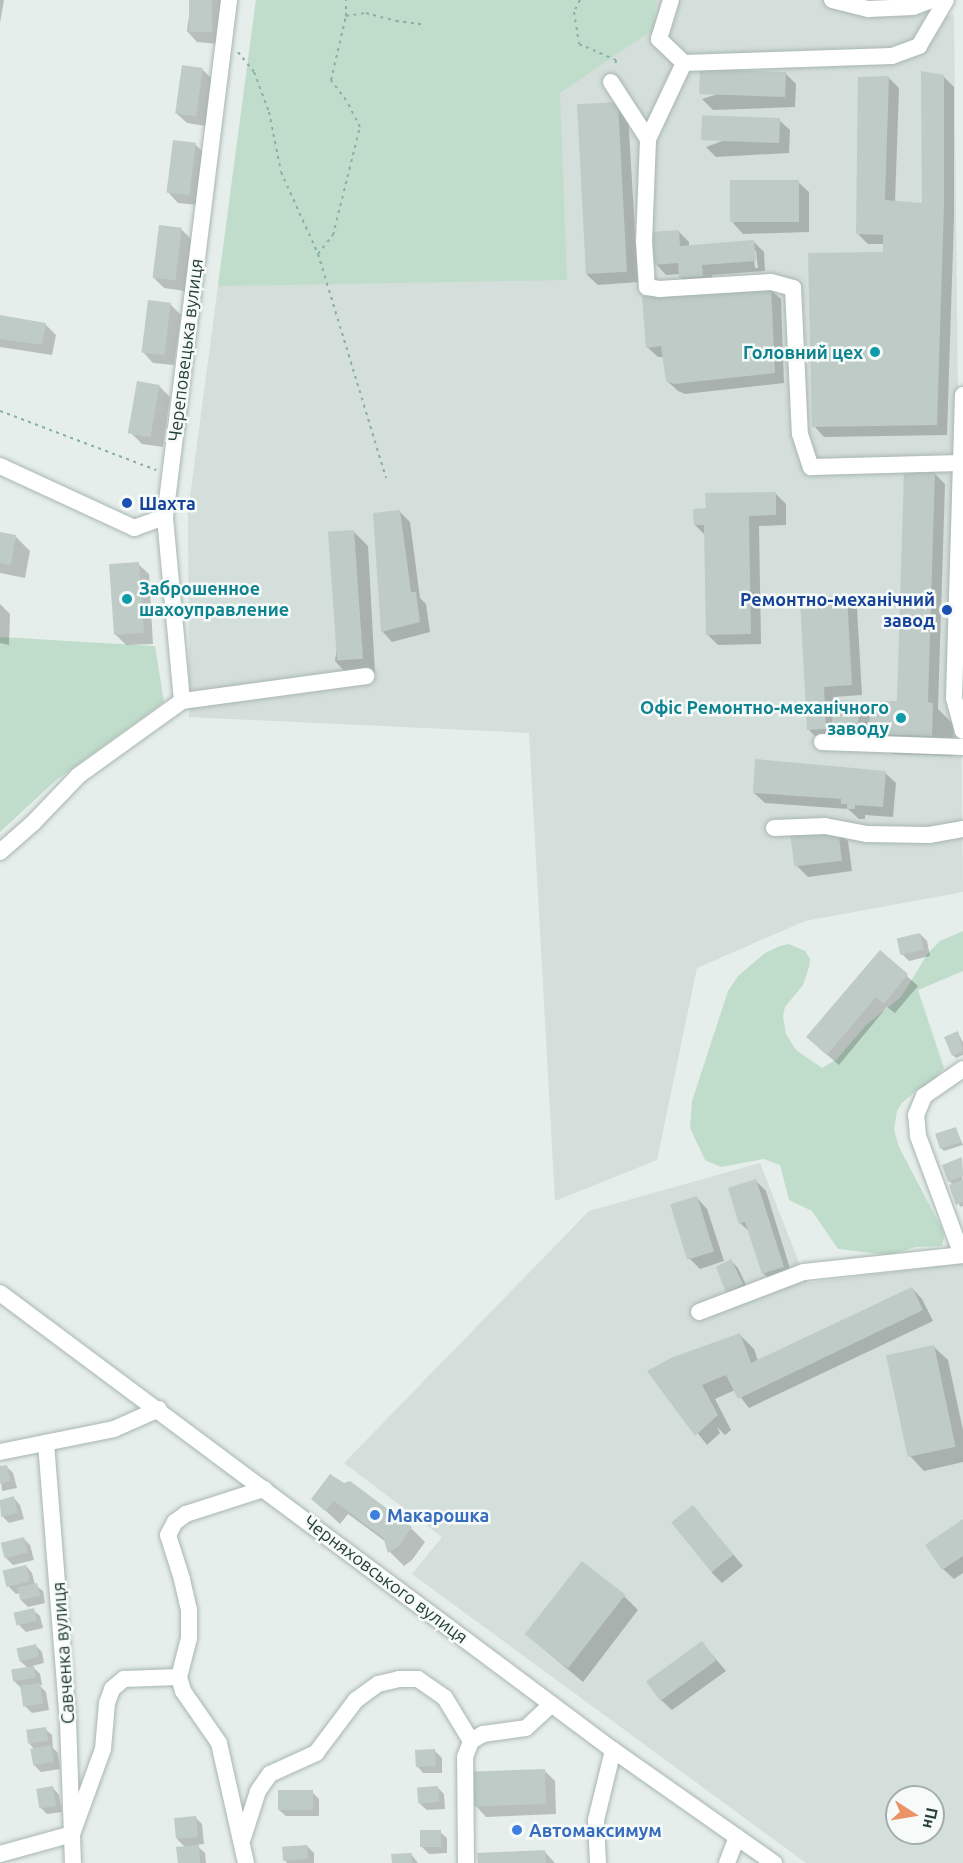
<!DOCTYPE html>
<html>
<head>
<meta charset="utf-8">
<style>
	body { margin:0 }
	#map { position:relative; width:963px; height:1863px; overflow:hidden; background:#e6eeeb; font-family:Ubuntu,sans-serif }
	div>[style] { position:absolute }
	.built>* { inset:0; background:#d4deda }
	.green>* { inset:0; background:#c0ddcb }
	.shadow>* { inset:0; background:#0003 }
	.building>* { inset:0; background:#becbc7; transform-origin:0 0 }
	.path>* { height:2px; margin-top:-1px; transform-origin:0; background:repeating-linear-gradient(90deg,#88b0a7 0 3px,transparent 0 7.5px) }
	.roads { filter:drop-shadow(0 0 2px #a8b6b2) drop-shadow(0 0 2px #a8b6b2) }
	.minor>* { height:16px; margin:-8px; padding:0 8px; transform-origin:8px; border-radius:8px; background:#fff }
	.dots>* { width:16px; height:16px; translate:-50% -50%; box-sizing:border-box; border:3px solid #f6faf8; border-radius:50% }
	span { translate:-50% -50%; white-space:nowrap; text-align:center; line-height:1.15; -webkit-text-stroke:5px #f6faf8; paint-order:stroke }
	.street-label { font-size:18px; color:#253f3a }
	.culture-label { font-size:18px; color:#0d838f; font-weight:700 }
	.right { translate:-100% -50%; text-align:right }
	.left { translate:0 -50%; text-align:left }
	.transit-label { font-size:18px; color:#164399; font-weight:700 }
	.shop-label { font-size:18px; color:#366cbe; font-weight:700 }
	.north { position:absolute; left:885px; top:1785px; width:60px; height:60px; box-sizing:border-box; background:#f6faf8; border:2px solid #a2afac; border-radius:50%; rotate:102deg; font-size:16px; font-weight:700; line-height:24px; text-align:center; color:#253f3a }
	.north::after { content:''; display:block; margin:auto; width:21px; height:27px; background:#eb9367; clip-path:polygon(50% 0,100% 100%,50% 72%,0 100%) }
</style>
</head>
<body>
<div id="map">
	<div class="built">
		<div style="clip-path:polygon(256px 0,929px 0,938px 18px,954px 14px,963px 892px,805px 921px,697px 968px,657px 1160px,555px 1201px,529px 733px,189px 717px,188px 512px)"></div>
		<div style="clip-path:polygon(evenodd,760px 1163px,807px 1283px,963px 1263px,963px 1863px,806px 1863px,412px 1574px,442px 1537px,344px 1463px,589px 1211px,760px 1163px,897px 1797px,933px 1797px,933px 1833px,897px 1833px,897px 1797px)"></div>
	</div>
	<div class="green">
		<div style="clip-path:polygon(256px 0,656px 0,654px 29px,560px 93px,567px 280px,218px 286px)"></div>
		<div style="clip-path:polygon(0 637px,155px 646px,164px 702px,55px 781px,0 832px)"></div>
		<div style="clip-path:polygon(963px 931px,963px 971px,918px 990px,944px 1068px,932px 1084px,916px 1091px,902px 1103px,897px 1111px,894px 1130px,899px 1147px,942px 1229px,944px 1237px,942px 1246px,916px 1247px,889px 1255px,838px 1249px,812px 1211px,789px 1200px,780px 1165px,764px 1159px,721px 1167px,705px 1160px,690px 1128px,692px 1101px,728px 991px,738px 976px,765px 953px,780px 946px,789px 944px,805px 951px,810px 959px,809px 967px,803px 985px,785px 1007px,783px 1016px,786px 1034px,796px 1050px,822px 1068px,837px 1059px,866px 1025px,901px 997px,928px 953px,940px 941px)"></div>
	</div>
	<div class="shadow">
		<div style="clip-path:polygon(0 0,4px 0,0 23px)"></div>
		<div style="clip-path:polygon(191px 0,224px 0,218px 44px,197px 42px,187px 31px)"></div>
		<div style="clip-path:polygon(202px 69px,213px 80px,206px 126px,187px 123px,176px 113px)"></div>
		<div style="clip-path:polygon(785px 73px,796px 84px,795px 107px,713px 110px,702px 99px)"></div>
		<div style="clip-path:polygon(888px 77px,899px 88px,895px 202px,923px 205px,944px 77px,954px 87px,954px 217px,947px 435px,824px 437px,814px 426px,884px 253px,884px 244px,868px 244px,858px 234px)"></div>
		<div style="clip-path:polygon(617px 104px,628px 114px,638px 282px,598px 285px,587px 275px)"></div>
		<div style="clip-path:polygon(779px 120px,790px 130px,789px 153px,716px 157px,706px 147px)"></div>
		<div style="clip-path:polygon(195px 144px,206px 155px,199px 205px,178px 203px,168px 192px)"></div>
		<div style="clip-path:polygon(798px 182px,809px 192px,809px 232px,743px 234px,733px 223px)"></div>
		<div style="clip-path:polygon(181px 229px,192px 240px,185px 291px,164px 288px,153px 277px)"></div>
		<div style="clip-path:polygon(evenodd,678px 231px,689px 242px,689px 247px,753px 241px,764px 252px,765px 271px,712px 275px,713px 286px,691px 288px,681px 278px,680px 274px,666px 275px,656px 264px,678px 231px,753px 251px,756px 251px,758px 268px,755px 268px,753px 251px)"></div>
		<div style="clip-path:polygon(770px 289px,781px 299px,784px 383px,685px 394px,678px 391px,667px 381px,664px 357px,658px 357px,647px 347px)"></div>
		<div style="clip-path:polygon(170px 304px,181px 315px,174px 365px,153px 363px,143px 352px)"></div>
		<div style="clip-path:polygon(0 317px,45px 324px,56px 335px,52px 355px,0 347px)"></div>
		<div style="clip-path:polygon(159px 386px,170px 397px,163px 447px,142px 444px,132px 434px)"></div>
		<div style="clip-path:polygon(934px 473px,945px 484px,938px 709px,954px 725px,953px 756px,892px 754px,868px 731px,868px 750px,819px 740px,809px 730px,811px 599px,817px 605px,846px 597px,857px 608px,862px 695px,833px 697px,834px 701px,859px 702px,871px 715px,901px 703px)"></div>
		<div style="clip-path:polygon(775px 493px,786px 504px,786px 525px,759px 526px,761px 644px,718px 645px,708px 635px,705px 535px,695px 525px,707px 510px)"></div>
		<div style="clip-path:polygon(400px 512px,410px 522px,420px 598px,426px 604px,430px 632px,392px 642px,382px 631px)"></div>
		<div style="clip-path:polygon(354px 532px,368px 546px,375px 673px,349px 676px,335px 661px)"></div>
		<div style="clip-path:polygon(0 534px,16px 537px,30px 551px,25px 578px,0 573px)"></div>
		<div style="clip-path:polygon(138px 564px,149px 574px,153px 644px,126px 645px,116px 635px)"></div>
		<div style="clip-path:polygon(0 604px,10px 614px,9px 645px,0 643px)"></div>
		<div style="clip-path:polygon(885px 773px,896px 783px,893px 817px,865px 815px,865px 819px,859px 819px,848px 809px,765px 803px,754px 793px)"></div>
		<div style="clip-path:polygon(837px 831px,848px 841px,852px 871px,808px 877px,797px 866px)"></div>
		<div style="clip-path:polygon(920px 934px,927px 941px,930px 956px,909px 961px,902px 954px)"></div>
		<div style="clip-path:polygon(880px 952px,918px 986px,895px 1013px,887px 1007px,839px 1065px,819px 1048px)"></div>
		<div style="clip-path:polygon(958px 1033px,963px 1042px,963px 1055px,956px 1058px,953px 1055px)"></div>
		<div style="clip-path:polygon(956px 1129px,963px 1145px,944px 1151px,941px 1148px)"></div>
		<div style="clip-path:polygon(962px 1159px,963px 1206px,960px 1207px,953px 1185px,949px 1181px)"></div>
		<div style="clip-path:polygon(756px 1181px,766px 1191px,793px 1278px,774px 1284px,763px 1273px,751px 1233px,740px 1223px)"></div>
		<div style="clip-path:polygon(697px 1198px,707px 1209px,724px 1261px,700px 1269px,689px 1258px)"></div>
		<div style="clip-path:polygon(731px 1261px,738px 1268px,749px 1291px,734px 1298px,727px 1292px)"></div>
		<div style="clip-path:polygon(912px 1288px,922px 1299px,933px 1321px,749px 1408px,735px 1390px,715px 1399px,731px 1430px,725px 1435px,717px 1427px,720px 1433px,707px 1445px,649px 1371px,740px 1335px,754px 1349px,758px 1361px)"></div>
		<div style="clip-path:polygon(933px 1346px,948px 1360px,963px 1430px,963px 1462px,924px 1471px,910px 1456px)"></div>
		<div style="clip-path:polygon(6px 1466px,13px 1473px,17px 1488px,2px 1491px,0 1468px)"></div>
		<div style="clip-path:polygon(330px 1476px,411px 1528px,425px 1542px,412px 1560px,404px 1566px,390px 1552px,386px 1542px,348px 1514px,340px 1524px,313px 1499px)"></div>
		<div style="clip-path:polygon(14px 1498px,20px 1505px,24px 1519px,9px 1523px,2px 1516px,0 1501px)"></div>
		<div style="clip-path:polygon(693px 1507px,743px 1566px,722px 1583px,712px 1573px)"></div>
		<div style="clip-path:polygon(963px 1521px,963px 1573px,954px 1579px,943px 1569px)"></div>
		<div style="clip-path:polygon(24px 1539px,30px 1545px,34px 1560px,13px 1565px,6px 1558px)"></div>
		<div style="clip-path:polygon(26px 1566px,32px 1573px,35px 1585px,43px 1591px,45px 1603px,28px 1607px,21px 1600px,20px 1593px,16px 1594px,9px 1587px)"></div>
		<div style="clip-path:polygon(624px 1596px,638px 1610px,583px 1682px,527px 1635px)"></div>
		<div style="clip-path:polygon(33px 1610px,40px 1616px,43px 1628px,26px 1632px,19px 1625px)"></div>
		<div style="clip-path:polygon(702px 1643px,726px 1671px,672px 1710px,661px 1700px)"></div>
		<div style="clip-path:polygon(35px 1645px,42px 1652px,44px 1663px,32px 1666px,40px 1674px,42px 1685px,39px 1685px,46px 1692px,49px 1710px,32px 1713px,25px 1706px,21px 1688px,14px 1681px,28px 1668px,20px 1661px)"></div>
		<div style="clip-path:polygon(45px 1729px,52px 1735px,53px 1748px,58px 1753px,60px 1769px,41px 1772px,34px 1765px,34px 1749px,30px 1744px)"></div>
		<div style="clip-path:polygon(435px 1751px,442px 1758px,442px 1773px,423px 1773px,417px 1766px)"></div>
		<div style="clip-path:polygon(544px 1770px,555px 1781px,556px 1814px,486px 1817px,476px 1806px)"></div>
		<div style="clip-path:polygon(437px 1787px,444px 1794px,445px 1809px,427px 1810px,420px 1804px)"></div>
		<div style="clip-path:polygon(53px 1788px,59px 1795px,62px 1812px,47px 1814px,40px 1807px)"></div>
		<div style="clip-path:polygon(312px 1792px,319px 1799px,319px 1816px,286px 1816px,279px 1810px)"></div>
		<div style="clip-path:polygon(195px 1817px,202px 1824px,204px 1844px,196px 1845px,205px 1853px,206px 1863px,179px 1863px,186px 1848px,177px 1839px)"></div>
		<div style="clip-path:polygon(440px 1832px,447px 1838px,447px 1853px,429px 1854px,422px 1847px)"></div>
		<div style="clip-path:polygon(307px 1846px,314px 1853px,314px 1863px,287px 1863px,285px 1860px)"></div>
		<div style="clip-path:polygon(544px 1851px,555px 1863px,479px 1863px)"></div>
		<div style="clip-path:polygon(411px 1854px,418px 1863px,393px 1863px)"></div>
	</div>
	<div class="building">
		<div style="left:189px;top:0;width:23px;height:32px"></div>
		<div style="left:182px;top:65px;width:21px;height:49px;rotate:8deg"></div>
		<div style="clip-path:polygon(921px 71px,944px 75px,944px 205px,937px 425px,812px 427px,808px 253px,883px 252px,883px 235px,856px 234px,858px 77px,889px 76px,885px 200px,922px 203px)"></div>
		<div style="left:786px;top:72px;width:25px;height:86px;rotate:92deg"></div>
		<div style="left:618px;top:102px;width:170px;height:41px;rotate:87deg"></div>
		<div style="left:780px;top:118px;width:25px;height:78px;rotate:92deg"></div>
		<div style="left:173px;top:140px;width:23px;height:53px;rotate:7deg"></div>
		<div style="left:799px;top:180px;width:42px;height:69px;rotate:90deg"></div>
		<div style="left:159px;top:225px;width:23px;height:53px;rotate:7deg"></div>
		<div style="clip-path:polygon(679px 230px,680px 246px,754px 240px,756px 261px,702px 265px,703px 276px,679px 278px,678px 263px,654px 265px,652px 232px)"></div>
		<div style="clip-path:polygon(771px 287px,775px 373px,674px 384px,666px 381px,661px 346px,646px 348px,642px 296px)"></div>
		<div style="left:148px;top:300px;width:23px;height:53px;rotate:7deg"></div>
		<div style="clip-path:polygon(0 315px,46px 323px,42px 345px,0 339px)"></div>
		<div style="left:137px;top:381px;width:23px;height:53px;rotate:10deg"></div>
		<div style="clip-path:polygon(904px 471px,935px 472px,928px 702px,933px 703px,932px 736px,869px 734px,870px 701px,897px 701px)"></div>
		<div style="clip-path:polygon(776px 492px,776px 515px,749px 516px,751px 634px,706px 635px,704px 525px,694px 525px,693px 509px,706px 508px,705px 493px)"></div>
		<div style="clip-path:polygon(400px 510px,411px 592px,416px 592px,420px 622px,381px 632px,373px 513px)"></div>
		<div style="left:354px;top:530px;width:129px;height:26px;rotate:86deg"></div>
		<div style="clip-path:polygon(0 532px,16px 535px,11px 565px,0 563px)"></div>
		<div style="left:139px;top:562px;width:71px;height:30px;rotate:86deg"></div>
		<div style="clip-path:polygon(847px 596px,852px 685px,824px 687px,826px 729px,807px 730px,800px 598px,811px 598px,812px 604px,821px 604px,821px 597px)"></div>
		<div style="left:833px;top:700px;width:26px;height:39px;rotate:2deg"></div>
		<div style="clip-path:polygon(755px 759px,886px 771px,883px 807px,855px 805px,855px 809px,847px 809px,847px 804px,841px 804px,841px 799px,753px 793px)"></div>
		<div style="left:838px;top:829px;width:32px;height:48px;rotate:83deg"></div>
		<div style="left:920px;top:933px;width:17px;height:24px;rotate:77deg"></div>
		<div style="clip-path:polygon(880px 950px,908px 974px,884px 1004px,876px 997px,827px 1055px,806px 1037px)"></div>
		<div style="clip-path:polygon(958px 1031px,963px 1051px,952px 1056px,944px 1037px)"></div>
		<div style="left:956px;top:1127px;width:16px;height:22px;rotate:72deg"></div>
		<div style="clip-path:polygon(962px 1157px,963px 1176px,948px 1182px,942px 1165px)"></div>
		<div style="clip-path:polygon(756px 1179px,784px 1267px,762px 1274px,745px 1222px,739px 1224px,728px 1188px)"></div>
		<div style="clip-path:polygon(963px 1180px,963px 1202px,956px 1205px,949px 1185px)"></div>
		<div style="left:697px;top:1196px;width:58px;height:28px;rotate:73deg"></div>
		<div style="clip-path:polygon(731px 1259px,743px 1284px,726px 1293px,716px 1267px)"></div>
		<div style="clip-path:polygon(912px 1287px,923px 1310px,738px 1399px,726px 1375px,702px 1385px,718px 1415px,695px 1436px,647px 1371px,671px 1358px,740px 1333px,751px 1363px)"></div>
		<div style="left:934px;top:1345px;width:104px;height:49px;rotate:78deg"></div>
		<div style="clip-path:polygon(7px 1465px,11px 1481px,0 1484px,0 1466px)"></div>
		<div style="clip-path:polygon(330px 1474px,344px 1483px,350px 1481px,412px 1527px,399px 1546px,388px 1553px,383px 1537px,334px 1501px,325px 1511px,311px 1499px)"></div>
		<div style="clip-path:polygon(14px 1496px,18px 1513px,1px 1517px,0 1500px)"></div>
		<div style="left:693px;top:1505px;width:64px;height:28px;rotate:51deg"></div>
		<div style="clip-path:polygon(963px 1519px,963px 1556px,942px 1570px,925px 1545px)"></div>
		<div style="left:24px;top:1537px;width:16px;height:24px;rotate:76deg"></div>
		<div style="left:582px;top:1561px;width:55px;height:93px;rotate:38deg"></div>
		<div style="left:26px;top:1565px;width:17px;height:24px;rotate:77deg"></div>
		<div style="left:37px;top:1583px;width:13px;height:20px;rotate:77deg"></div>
		<div style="left:34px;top:1608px;width:13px;height:21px;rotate:77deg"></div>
		<div style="left:702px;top:1641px;width:24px;height:69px;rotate:54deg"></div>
		<div style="left:36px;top:1644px;width:13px;height:20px;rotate:77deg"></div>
		<div style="left:34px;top:1666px;width:12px;height:23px;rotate:81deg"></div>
		<div style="left:40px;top:1683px;width:21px;height:20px;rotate:82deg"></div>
		<div style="left:46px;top:1727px;width:14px;height:20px;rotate:82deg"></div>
		<div style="left:51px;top:1745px;width:17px;height:21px;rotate:80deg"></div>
		<div style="left:435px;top:1749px;width:17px;height:20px;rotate:87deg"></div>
		<div style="left:545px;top:1769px;width:35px;height:72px;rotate:88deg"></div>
		<div style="left:53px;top:1786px;width:20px;height:17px;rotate:81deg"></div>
		<div style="left:438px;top:1786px;width:16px;height:21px;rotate:86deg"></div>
		<div style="left:313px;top:1790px;width:20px;height:35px;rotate:90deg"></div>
		<div style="left:196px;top:1816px;width:21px;height:22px;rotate:85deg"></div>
		<div style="left:420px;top:1830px;width:21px;height:17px"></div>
		<div style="clip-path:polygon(199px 1845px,200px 1863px,178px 1863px,176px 1847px)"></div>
		<div style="left:307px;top:1845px;width:14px;height:25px;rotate:86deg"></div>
		<div style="clip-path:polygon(545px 1850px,546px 1863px,478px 1863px,477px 1853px)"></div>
		<div style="clip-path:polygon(412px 1853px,412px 1863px,392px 1863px,391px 1854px)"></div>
	</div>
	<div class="path">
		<div style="left:580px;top:0;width:13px;rotate:117deg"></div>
		<div style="left:574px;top:12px;width:32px;rotate:81deg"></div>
		<div style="left:579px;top:44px;width:40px;rotate:23.4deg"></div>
		<div style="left:616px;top:60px;width:7px;rotate:98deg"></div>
		<div style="left:346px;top:16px;width:20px;rotate:-9deg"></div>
		<div style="left:366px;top:13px;width:31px;rotate:15deg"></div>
		<div style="left:396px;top:21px;width:26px;rotate:7deg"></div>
		<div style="left:238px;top:52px;width:26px;rotate:51deg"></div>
		<div style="left:254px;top:72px;width:43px;rotate:69.4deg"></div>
		<div style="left:269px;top:112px;width:61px;rotate:78.7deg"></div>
		<div style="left:281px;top:172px;width:90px;rotate:65.7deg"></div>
		<div style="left:318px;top:254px;width:234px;rotate:73.1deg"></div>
		<div style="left:318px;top:254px;width:24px;rotate:-52deg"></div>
		<div style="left:333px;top:235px;width:111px;rotate:-76deg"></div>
		<div style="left:360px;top:127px;width:30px;rotate:-117deg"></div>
		<div style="left:346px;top:100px;width:25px;rotate:-127deg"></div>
		<div style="left:331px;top:80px;width:66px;rotate:-76.8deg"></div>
		<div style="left:346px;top:16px;width:16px;rotate:-90deg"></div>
		<div style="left:0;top:411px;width:167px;rotate:20.7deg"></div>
	</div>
	<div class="roads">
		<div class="minor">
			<div style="left:671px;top:0;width:41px;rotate:107.1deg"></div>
			<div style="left:659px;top:39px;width:35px;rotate:44deg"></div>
			<div style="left:684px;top:63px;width:208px;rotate:-1.9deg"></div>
			<div style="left:892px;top:56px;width:29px;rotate:-20deg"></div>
			<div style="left:919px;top:46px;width:53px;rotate:-59.6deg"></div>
			<div style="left:832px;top:0;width:38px;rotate:14deg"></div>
			<div style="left:869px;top:9px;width:44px;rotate:-2.6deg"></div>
			<div style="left:913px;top:7px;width:19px;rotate:-21deg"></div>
			<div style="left:611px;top:82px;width:68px;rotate:57deg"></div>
			<div style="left:648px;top:139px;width:102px;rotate:92.2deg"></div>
			<div style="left:644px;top:241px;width:46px;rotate:86.3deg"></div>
			<div style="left:647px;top:287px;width:12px;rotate:9deg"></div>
			<div style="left:659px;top:289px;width:112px;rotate:-3.6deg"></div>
			<div style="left:771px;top:282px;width:23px;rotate:15deg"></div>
			<div style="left:793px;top:288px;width:146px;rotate:87.3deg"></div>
			<div style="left:800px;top:434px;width:35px;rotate:72deg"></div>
			<div style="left:811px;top:467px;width:150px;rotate:-1.5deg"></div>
			<div style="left:648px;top:139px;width:84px;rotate:-64.7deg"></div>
			<div style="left:963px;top:395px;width:303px;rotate:91.7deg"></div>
			<div style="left:954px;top:698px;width:34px;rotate:75deg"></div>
			<div style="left:0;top:466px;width:148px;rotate:24.8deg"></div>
			<div style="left:134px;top:528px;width:33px;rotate:-20deg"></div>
			<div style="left:182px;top:701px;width:185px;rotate:-95.3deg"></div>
			<div style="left:165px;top:517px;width:521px;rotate:-82.94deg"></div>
			<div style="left:822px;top:742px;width:141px;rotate:2deg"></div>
			<div style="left:774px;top:828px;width:51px;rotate:-2.2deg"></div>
			<div style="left:825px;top:826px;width:43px;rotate:10.8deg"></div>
			<div style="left:867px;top:834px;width:62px;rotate:0.9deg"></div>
			<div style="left:929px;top:835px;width:35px;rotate:-10deg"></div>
			<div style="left:0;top:852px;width:44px;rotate:-41.3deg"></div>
			<div style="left:33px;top:823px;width:66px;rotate:-46.2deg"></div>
			<div style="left:79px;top:775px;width:127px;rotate:-35.7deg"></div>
			<div style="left:182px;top:701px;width:186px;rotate:-7.7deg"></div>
			<div style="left:962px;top:1255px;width:127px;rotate:-110.3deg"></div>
			<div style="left:918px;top:1136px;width:21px;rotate:-95deg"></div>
			<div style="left:916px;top:1115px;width:21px;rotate:-67deg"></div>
			<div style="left:924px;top:1096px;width:47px;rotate:-34.7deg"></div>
			<div style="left:0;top:1293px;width:765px;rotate:36.71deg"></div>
			<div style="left:613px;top:1750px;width:197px;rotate:35.1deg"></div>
			<div style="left:699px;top:1312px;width:112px;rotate:-20.9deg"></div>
			<div style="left:804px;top:1272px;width:160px;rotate:-6.1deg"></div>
			<div style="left:46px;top:1443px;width:279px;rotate:85.5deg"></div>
			<div style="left:68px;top:1721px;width:142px;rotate:88deg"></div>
			<div style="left:0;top:1452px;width:116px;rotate:-11.4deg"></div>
			<div style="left:114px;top:1429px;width:49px;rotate:-24deg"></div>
			<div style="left:243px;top:1838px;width:49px;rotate:-72.3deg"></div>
			<div style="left:258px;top:1791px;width:21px;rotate:-55deg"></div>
			<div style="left:270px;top:1774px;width:51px;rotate:-24.5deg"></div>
			<div style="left:316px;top:1753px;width:66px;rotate:-53deg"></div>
			<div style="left:356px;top:1700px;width:27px;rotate:-36deg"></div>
			<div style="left:378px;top:1684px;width:22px;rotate:-13deg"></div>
			<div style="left:399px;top:1679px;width:19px"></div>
			<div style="left:418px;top:1679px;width:33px;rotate:35deg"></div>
			<div style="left:445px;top:1698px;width:50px;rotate:58.8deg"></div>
			<div style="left:0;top:1854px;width:75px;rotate:-15.5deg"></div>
			<div style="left:72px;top:1834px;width:90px;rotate:-70deg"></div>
			<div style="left:103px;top:1749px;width:46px;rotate:-85deg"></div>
			<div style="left:107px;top:1703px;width:15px;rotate:-70deg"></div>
			<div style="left:112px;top:1689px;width:16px;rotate:-40deg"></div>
			<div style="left:124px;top:1679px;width:55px;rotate:-2.1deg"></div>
			<div style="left:246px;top:1863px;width:123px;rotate:-102.7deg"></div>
			<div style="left:219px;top:1743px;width:63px;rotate:-124.7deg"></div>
			<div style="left:183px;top:1691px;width:15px;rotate:-106deg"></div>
			<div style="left:179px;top:1677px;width:40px;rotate:-75.6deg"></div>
			<div style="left:189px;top:1638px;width:28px;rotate:-90deg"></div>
			<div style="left:189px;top:1610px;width:32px;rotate:-103deg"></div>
			<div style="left:182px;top:1579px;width:46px;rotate:-107.7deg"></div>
			<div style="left:168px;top:1535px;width:15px;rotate:-62deg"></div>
			<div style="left:175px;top:1522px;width:14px;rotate:-36deg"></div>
			<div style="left:186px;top:1514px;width:82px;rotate:-17.8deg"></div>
			<div style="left:466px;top:1863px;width:106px;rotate:-90.5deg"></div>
			<div style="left:465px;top:1757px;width:17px;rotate:-69deg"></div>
			<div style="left:471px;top:1741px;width:14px;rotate:-30deg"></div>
			<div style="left:483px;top:1734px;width:43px;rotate:-7.9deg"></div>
			<div style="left:526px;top:1728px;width:35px;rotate:-43deg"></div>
			<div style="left:598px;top:1863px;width:43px;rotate:-92.7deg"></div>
			<div style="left:596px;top:1820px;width:72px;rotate:-76.3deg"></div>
			<div style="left:727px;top:1863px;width:28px;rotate:-69deg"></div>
		</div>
	</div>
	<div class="dots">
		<div style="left:875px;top:352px;background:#0f9aa8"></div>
		<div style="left:127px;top:503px;background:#1a4fb4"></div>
		<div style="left:127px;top:599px;background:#0f9aa8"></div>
		<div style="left:947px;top:610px;background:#1a4fb4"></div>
		<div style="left:901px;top:718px;background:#0f9aa8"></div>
		<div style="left:375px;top:1515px;background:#3f7fe0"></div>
		<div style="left:517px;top:1830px;background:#3f7fe0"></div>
	</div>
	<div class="street-label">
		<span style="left:185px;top:350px;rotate:-83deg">Череповецька вулиця</span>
		<span style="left:386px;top:1579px;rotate:37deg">Черняховського вулиця</span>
		<span style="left:63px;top:1653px;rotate:-94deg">Савченка вулиця</span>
	</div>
	<div class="culture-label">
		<span class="right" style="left:863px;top:352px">Головний цех</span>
		<span class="left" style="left:139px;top:599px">Заброшенное<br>шахоуправление</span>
		<span class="right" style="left:889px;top:718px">Офіс Ремонтно-механічного<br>заводу</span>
	</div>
	<div class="transit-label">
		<span class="left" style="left:139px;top:503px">Шахта</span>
		<span class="right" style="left:935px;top:610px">Ремонтно-механічний<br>завод</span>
	</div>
	<div class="shop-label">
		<span class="left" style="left:387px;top:1515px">Макарошка</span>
		<span class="left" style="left:529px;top:1830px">Автомаксимум</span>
	</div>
	<div class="north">Пн</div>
</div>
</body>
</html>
